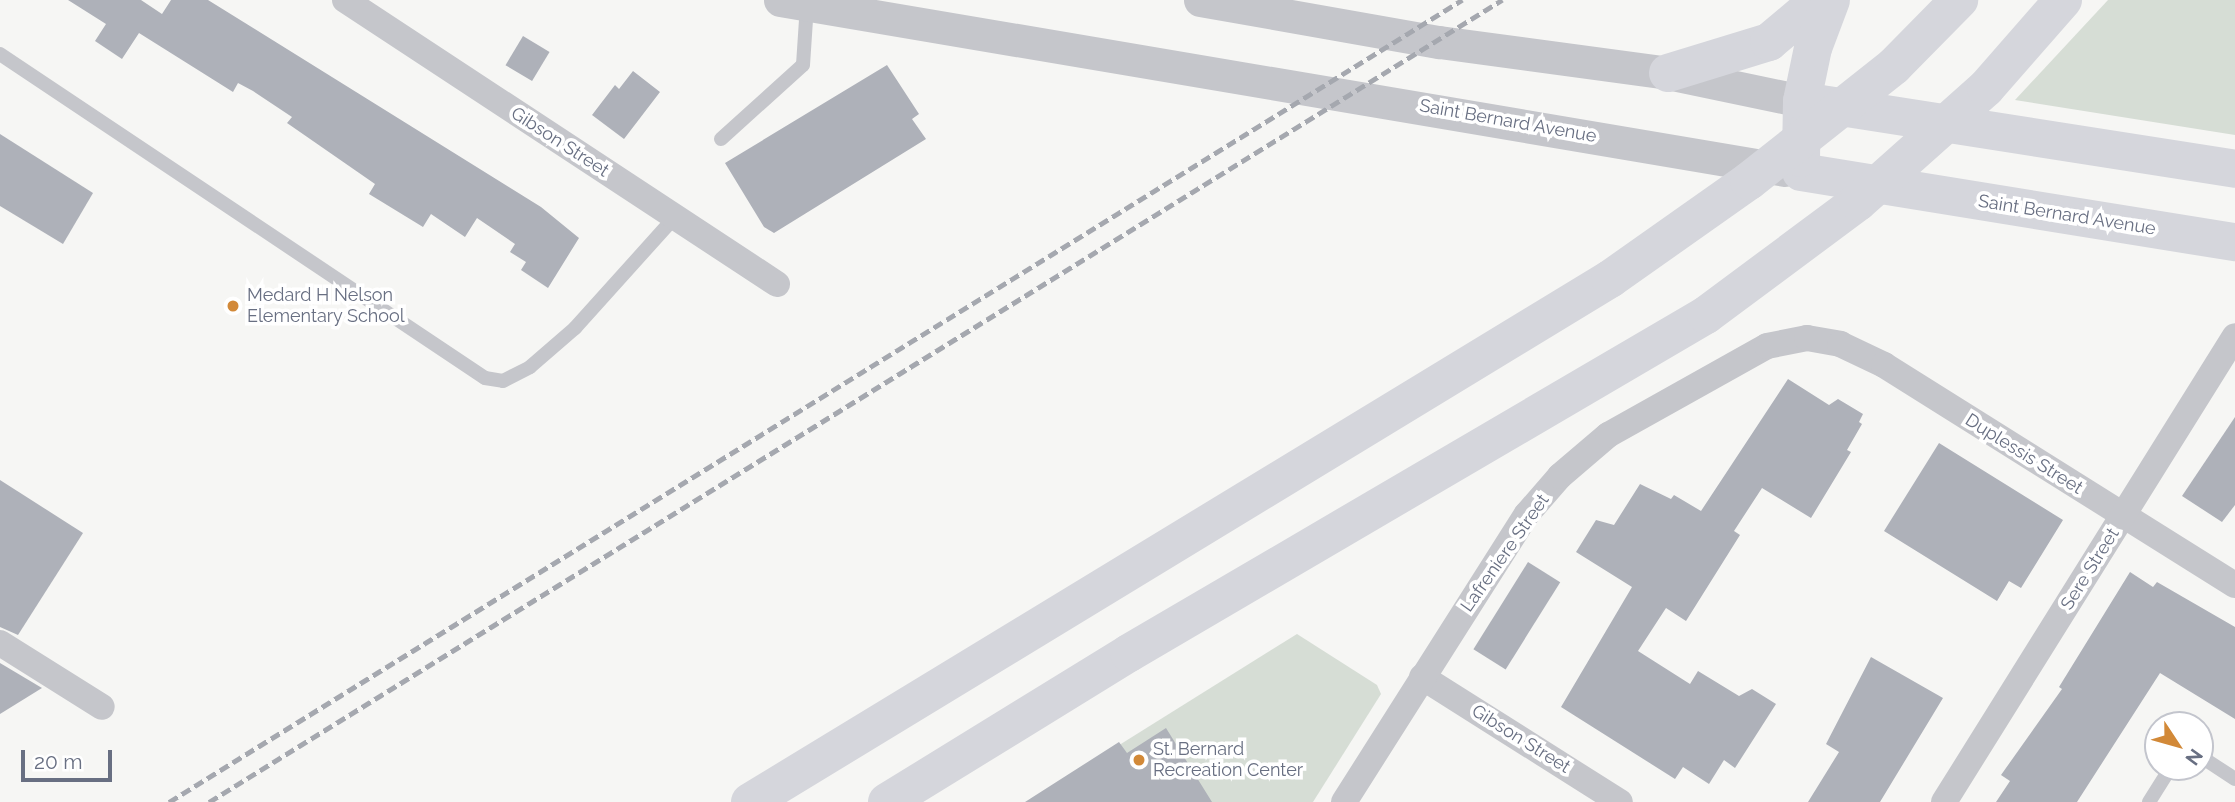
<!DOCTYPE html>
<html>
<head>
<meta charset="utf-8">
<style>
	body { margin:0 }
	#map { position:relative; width:2235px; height:802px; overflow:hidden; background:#f6f6f4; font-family:Raleway,sans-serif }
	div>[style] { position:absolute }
	.green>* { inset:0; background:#d6ddd5 }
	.building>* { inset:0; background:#aeb1b9; transform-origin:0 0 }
	.service>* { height:14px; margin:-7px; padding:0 7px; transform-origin:7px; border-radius:7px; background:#c5c6cb }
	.minor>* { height:26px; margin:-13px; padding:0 13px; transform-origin:13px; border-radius:13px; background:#c5c6cb }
	.tertiary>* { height:33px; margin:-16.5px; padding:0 16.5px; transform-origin:16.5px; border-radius:16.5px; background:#c5c6cb }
	.secondary>* { height:38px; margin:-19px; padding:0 19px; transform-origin:19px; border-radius:19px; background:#d5d6dc }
	.motorway>* { height:38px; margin:-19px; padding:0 19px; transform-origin:19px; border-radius:19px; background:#d5d6dc }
	.rail>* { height:5px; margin-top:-2.5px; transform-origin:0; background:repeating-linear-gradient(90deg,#a5a8af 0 10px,transparent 0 15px) }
	.dots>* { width:19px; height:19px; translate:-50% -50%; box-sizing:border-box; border:4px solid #fff; border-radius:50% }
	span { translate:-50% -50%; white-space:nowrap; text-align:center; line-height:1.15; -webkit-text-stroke:7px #fff; paint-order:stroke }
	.street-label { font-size:18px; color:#686f82 }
	.poi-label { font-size:18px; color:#686f82 }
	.left { translate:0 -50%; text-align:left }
	.north { position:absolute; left:2144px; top:711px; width:70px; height:70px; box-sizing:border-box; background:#fff; border:2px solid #c3c5cd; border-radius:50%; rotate:126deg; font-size:19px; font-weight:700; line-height:28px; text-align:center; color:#686f82 }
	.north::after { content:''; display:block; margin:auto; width:24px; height:32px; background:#d28938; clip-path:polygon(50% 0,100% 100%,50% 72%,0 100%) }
	.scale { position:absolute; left:21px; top:750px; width:91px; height:32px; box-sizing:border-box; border:4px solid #686f82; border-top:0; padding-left:9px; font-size:21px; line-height:24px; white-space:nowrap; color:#686f82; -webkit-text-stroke:5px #fff; paint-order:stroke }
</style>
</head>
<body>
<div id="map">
	<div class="green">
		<div style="clip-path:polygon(2108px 0,2235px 0,2235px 135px,2015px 100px)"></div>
		<div style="clip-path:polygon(1297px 634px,1377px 685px,1381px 694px,1313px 802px,1028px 802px)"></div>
	</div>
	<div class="building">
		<div style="clip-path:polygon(68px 0,141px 0,162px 14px,171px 0,208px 0,541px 207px,579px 238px,548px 288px,521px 270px,526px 262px,510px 252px,515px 244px,477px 218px,465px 237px,431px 214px,423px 227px,369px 194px,375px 184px,287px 123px,292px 117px,253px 91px,238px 83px,233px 92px,139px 33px,122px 59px,95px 41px,106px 24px)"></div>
		<div style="left:523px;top:36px;width:31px;height:34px;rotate:31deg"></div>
		<div style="clip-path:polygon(887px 65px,919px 114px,912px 119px,926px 139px,774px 233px,764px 227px,725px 163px)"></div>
		<div style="clip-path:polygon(633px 71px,660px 92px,624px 139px,592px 115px,615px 85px,619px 89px)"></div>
		<div style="clip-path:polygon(0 134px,93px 193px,63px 244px,0 206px)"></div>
		<div style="clip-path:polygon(1788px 379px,1829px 405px,1838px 399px,1863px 414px,1859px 422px,1862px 424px,1847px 450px,1851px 452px,1811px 518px,1762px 488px,1734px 531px,1740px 535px,1686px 621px,1666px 608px,1638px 651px,1690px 684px,1698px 671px,1739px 696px,1752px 689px,1776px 704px,1735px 768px,1724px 760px,1709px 784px,1683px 767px,1675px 779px,1561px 707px,1632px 587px,1576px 552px,1596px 520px,1614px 525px,1640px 484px,1671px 499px,1674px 495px,1701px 511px)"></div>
		<div style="clip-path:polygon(2235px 417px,2235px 505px,2222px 522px,2182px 496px)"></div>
		<div style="clip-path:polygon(1939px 443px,2063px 520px,2021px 588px,2009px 581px,1997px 601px,1884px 531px)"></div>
		<div style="clip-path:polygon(0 480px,83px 533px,18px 635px,0 627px)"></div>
		<div style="left:1528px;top:562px;width:38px;height:103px;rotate:32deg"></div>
		<div style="clip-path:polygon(2130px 572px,2153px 587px,2157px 582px,2235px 627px,2235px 719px,2160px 673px,2077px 802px,1996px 802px,2010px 781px,2001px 775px,2062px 689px,2059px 687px)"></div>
		<div style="clip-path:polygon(1871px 657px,1943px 698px,1880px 802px,1808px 802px,1839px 752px,1826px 744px)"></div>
		<div style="clip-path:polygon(0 663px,42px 688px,0 714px)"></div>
		<div style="clip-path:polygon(1166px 728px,1212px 802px,1025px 802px,1119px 742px,1127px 753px)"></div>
	</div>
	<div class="service">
		<div style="left:0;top:54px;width:583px;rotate:33.74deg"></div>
		<div style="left:485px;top:378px;width:18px;rotate:9deg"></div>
		<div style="left:503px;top:381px;width:30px;rotate:-27deg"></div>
		<div style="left:530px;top:367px;width:60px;rotate:-40.9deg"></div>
		<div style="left:575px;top:328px;width:149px;rotate:-48deg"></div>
		<div style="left:721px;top:139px;width:110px;rotate:-42.1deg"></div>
		<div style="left:803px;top:65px;width:60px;rotate:-86.2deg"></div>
		<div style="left:2200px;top:756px;width:42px;rotate:33.3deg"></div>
		<div style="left:2149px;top:802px;width:41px;rotate:-57.8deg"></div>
	</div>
	<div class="minor">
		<div style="left:345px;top:0;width:517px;rotate:33.32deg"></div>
		<div style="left:0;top:643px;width:120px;rotate:32.1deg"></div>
		<div style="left:1422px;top:677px;width:234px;rotate:32.3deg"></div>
		<div style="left:1344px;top:802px;width:341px;rotate:-57.6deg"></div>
		<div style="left:1527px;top:514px;width:50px;rotate:-49deg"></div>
		<div style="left:1560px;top:476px;width:63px;rotate:-40.5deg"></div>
		<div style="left:1608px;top:435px;width:182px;rotate:-29.2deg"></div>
		<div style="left:1767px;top:346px;width:41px;rotate:-11.3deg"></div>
		<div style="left:1807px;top:338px;width:34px;rotate:10deg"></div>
		<div style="left:1840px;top:344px;width:49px;rotate:25.5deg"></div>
		<div style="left:1884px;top:365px;width:414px;rotate:32.1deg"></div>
		<div style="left:1944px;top:802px;width:549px;rotate:-58.02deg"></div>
	</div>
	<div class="tertiary">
		<div style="left:780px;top:0;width:1019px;rotate:9.6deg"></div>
		<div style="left:1200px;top:0;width:243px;rotate:10deg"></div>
		<div style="left:1439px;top:42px;width:231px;rotate:7.7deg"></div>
		<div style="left:1668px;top:73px;width:137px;rotate:11.8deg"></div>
	</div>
	<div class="secondary">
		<div style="left:1815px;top:103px;width:425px;rotate:8.9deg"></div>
		<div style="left:1801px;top:172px;width:440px;rotate:9.2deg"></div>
	</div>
	<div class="motorway">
		<div style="left:1668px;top:73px;width:106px;rotate:-17.1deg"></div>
		<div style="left:1769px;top:42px;width:65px;rotate:-40deg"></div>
		<div style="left:1801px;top:158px;width:57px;rotate:-89deg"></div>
		<div style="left:1802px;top:101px;width:54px;rotate:-78.3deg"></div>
		<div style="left:1813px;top:48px;width:51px;rotate:-69.4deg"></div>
		<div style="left:750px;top:802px;width:1007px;rotate:-31.31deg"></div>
		<div style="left:1610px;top:279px;width:170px;rotate:-35.2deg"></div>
		<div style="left:1749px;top:181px;width:185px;rotate:-38.4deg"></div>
		<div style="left:1894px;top:66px;width:93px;rotate:-45.4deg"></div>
		<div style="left:887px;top:802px;width:284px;rotate:-31.6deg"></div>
		<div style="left:1129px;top:653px;width:669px;rotate:-30.36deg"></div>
		<div style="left:1706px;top:315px;width:189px;rotate:-36.6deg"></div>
		<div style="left:1858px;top:202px;width:171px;rotate:-41.7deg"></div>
		<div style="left:1986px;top:88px;width:117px;rotate:-48.8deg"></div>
	</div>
	<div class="rail">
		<div style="left:169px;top:802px;width:1522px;rotate:-31.81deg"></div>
		<div style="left:209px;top:802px;width:1522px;rotate:-31.81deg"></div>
	</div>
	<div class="dots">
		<div style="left:233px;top:306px;background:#d28938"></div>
		<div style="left:1139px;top:760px;background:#d28938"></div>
	</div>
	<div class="street-label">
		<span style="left:1508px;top:121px;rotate:10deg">Saint Bernard Avenue</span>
		<span style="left:560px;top:142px;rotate:33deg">Gibson Street</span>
		<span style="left:2067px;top:215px;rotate:9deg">Saint Bernard Avenue</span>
		<span style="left:2024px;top:454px;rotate:32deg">Duplessis Street</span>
		<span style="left:1505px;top:553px;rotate:-55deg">Lafreniere Street</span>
		<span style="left:2090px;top:569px;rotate:-58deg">Sere Street</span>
		<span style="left:1521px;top:739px;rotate:32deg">Gibson Street</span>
	</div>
	<div class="poi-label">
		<span class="left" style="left:247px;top:306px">Medard H Nelson<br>Elementary School</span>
		<span class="left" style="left:1153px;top:760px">St. Bernard<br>Recreation Center</span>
	</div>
	<div class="north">N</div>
	<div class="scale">20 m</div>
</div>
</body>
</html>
